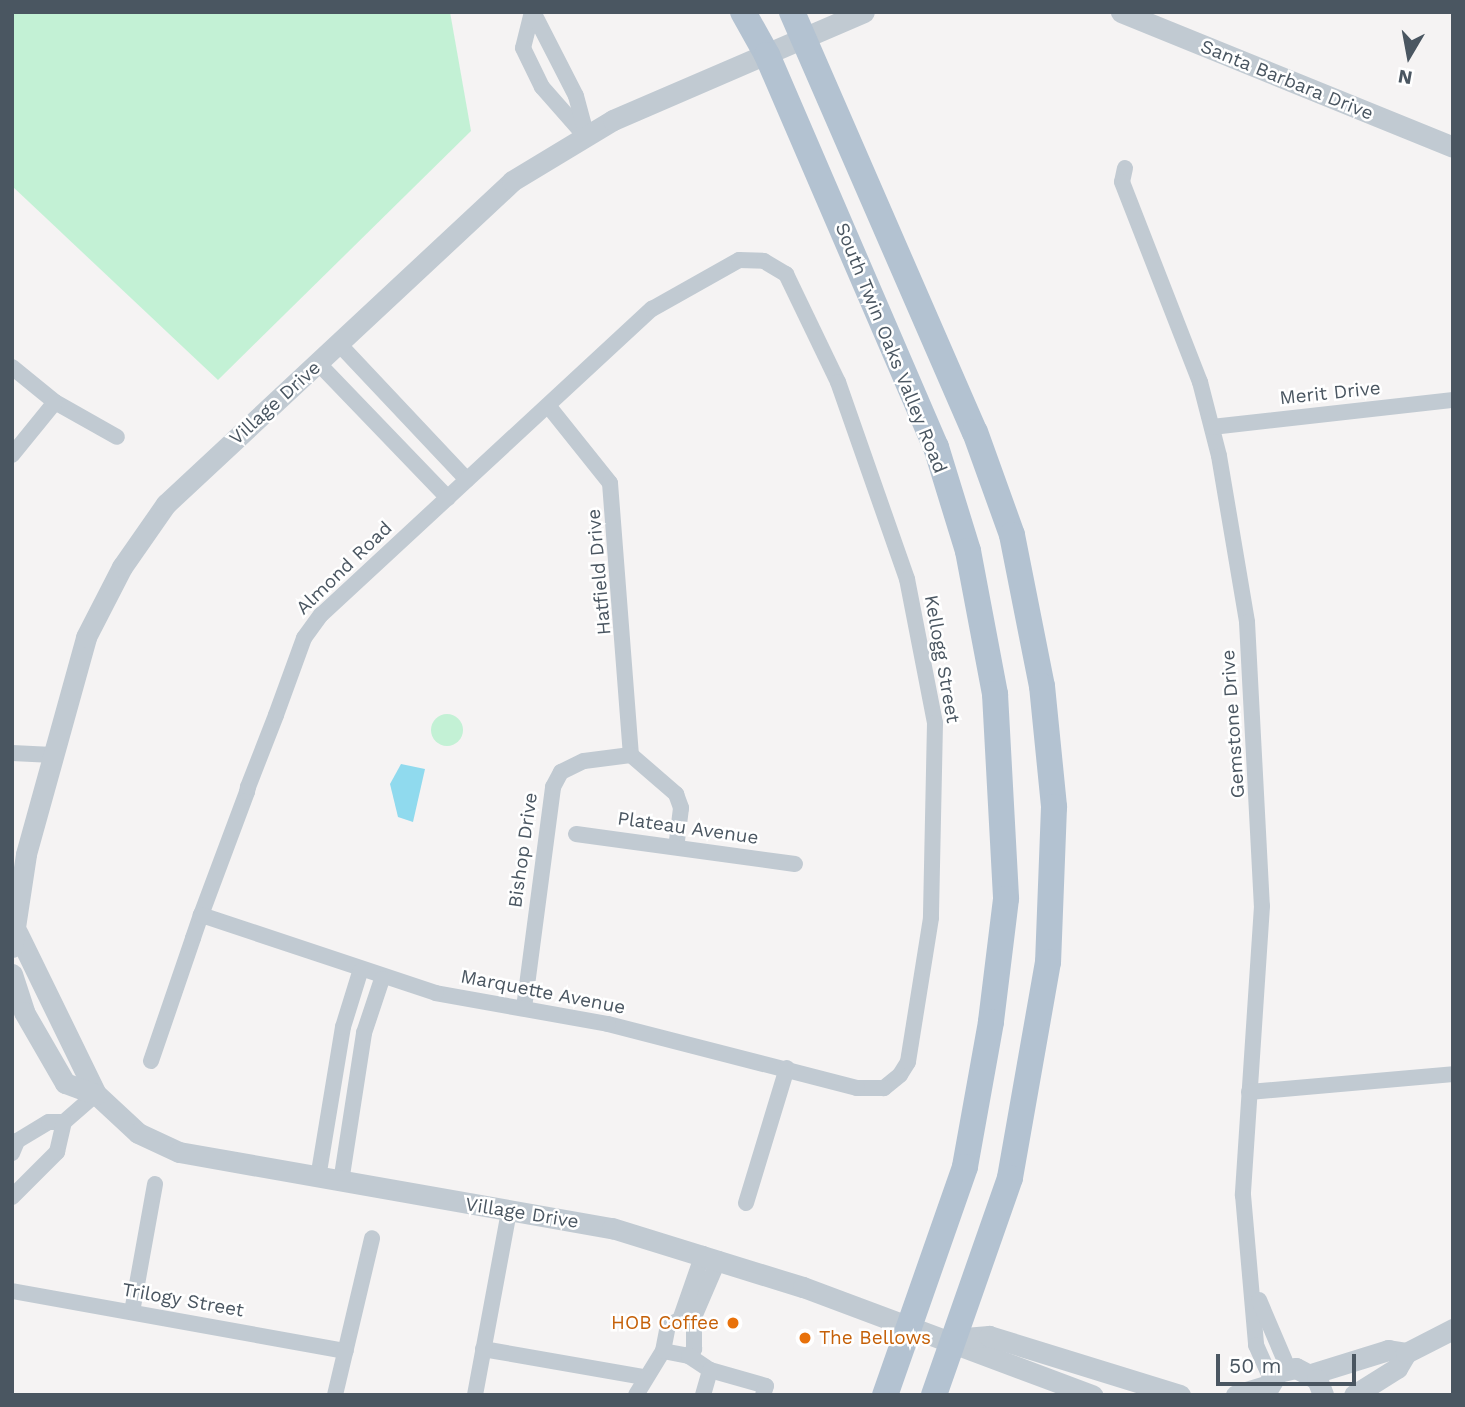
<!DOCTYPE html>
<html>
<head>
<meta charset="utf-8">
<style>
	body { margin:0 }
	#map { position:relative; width:1465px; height:1407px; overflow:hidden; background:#f5f3f3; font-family:"Work Sans",sans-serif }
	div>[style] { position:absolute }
	.green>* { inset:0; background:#c3f1d5 }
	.round { border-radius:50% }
	.water>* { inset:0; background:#90daee }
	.minor>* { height:16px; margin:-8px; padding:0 8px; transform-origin:8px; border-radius:8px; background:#c1cad2 }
	.tertiary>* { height:21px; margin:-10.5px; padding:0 10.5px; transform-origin:10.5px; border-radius:10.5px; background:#c1cad2 }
	.primary>* { height:26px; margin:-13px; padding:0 13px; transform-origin:13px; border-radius:13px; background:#b3c2d1 }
	.dots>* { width:19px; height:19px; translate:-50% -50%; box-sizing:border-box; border:4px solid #fff; border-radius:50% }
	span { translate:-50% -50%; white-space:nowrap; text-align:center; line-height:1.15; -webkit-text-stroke:5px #fff; paint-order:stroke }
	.street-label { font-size:19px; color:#4a5661 }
	.food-label { font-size:19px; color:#c56008 }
	.right { translate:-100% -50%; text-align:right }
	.left { translate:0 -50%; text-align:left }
	.frame { position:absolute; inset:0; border:14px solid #4a5661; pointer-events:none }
	.north { position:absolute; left:1374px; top:21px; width:70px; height:70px; -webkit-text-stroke:5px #fff; paint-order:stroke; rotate:190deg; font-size:19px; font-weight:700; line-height:28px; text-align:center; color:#4a5661 }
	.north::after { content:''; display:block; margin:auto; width:24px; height:32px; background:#4a5661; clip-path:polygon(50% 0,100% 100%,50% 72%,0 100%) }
	.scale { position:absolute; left:1216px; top:1354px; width:140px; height:32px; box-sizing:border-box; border:4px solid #4a5661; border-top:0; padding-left:9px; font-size:21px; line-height:24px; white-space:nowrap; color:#4a5661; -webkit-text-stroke:5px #fff; paint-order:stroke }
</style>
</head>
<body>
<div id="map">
	<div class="green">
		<div style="clip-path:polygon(12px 12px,450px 12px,471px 131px,218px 380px,12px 186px)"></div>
		<div class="round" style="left:431px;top:714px;width:32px;height:32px"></div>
	</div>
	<div class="water">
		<div style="clip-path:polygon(401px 764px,425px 769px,413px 822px,398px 817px,390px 784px)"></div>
	</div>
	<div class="minor">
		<div style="left:532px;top:12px;width:37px;rotate:104deg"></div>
		<div style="left:523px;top:48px;width:43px;rotate:64deg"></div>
		<div style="left:542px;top:87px;width:67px;rotate:48.7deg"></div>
		<div style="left:533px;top:12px;width:94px;rotate:62.9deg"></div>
		<div style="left:576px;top:96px;width:39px;rotate:75deg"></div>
		<div style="left:1125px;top:168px;width:14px;rotate:102deg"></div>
		<div style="left:1122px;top:182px;width:215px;rotate:68.7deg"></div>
		<div style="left:1200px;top:382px;width:76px;rotate:75.6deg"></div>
		<div style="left:1219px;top:456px;width:168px;rotate:80.4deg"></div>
		<div style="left:1247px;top:622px;width:284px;rotate:87deg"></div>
		<div style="left:1262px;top:906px;width:290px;rotate:93.8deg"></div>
		<div style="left:1243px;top:1195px;width:151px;rotate:85deg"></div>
		<div style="left:1256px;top:1345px;width:36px;rotate:66deg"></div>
		<div style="left:340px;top:345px;width:185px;rotate:46.7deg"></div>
		<div style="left:319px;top:364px;width:186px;rotate:46.1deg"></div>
		<div style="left:12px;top:367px;width:55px;rotate:39.1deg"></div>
		<div style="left:55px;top:402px;width:71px;rotate:29.4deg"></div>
		<div style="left:550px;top:408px;width:96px;rotate:51.3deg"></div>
		<div style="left:610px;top:483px;width:273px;rotate:85.6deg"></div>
		<div style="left:1212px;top:427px;width:243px;rotate:-6.4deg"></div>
		<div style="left:12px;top:455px;width:68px;rotate:-50.9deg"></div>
		<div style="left:12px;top:753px;width:41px;rotate:2.8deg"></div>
		<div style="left:631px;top:755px;width:60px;rotate:40.9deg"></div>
		<div style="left:676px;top:794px;width:15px;rotate:70deg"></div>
		<div style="left:681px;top:808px;width:39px;rotate:97deg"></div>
		<div style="left:576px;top:834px;width:221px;rotate:7.8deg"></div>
		<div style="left:524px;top:1008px;width:223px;rotate:-82.5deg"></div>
		<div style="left:553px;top:787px;width:17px;rotate:-62deg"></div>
		<div style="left:561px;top:772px;width:25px;rotate:-26deg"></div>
		<div style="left:584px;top:761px;width:47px;rotate:-7.3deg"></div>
		<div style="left:151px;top:1061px;width:130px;rotate:-71.1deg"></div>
		<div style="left:193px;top:938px;width:24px;rotate:-71deg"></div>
		<div style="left:201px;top:915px;width:131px;rotate:-69.5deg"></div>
		<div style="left:247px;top:792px;width:5px;rotate:-79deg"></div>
		<div style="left:248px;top:787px;width:77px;rotate:-68.7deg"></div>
		<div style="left:276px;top:715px;width:82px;rotate:-70deg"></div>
		<div style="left:304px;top:638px;width:29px;rotate:-54deg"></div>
		<div style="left:321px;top:615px;width:451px;rotate:-42.8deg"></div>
		<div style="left:652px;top:309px;width:100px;rotate:-29.4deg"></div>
		<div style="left:739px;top:260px;width:25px;rotate:2deg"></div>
		<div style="left:764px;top:261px;width:26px;rotate:31deg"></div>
		<div style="left:786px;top:274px;width:120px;rotate:64.3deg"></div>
		<div style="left:838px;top:382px;width:209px;rotate:70.7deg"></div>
		<div style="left:907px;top:579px;width:147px;rotate:79deg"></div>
		<div style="left:935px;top:723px;width:195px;rotate:91.2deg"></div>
		<div style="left:931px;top:918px;width:146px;rotate:99.1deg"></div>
		<div style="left:908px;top:1062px;width:15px;rotate:122deg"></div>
		<div style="left:900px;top:1075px;width:21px;rotate:141deg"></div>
		<div style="left:884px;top:1088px;width:27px;rotate:180deg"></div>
		<div style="left:857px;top:1088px;width:257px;rotate:-165.6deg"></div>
		<div style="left:608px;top:1024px;width:175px;rotate:-169.8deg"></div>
		<div style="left:436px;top:993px;width:248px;rotate:-161.6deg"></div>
		<div style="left:1249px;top:1092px;width:205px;rotate:-5deg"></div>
		<div style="left:64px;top:1122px;width:43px;rotate:-41.2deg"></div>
		<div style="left:12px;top:1153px;width:13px;rotate:-67deg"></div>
		<div style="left:17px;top:1141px;width:37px;rotate:-31deg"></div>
		<div style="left:49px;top:1122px;width:15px"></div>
		<div style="left:318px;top:1178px;width:153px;rotate:-80.6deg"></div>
		<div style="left:343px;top:1027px;width:58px;rotate:-72.8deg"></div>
		<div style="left:341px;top:1182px;width:151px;rotate:-81.2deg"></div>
		<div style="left:364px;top:1033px;width:57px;rotate:-71.6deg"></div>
		<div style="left:12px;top:1197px;width:64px;rotate:-45deg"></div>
		<div style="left:57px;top:1152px;width:31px;rotate:-77deg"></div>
		<div style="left:746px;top:1203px;width:141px;rotate:-73.1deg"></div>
		<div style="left:12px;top:1291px;width:339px;rotate:10.2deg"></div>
		<div style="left:1259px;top:1300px;width:74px;rotate:66.9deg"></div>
		<div style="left:132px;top:1312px;width:130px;rotate:-79.8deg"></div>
		<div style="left:483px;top:1349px;width:162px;rotate:9.9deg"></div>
		<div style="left:663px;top:1351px;width:26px;rotate:11deg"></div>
		<div style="left:689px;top:1356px;width:9px;rotate:-54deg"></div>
		<div style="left:694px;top:1349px;width:32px;rotate:-90deg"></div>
		<div style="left:694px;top:1317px;width:63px;rotate:-66.7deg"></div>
		<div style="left:689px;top:1356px;width:25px;rotate:34deg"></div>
		<div style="left:710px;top:1370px;width:58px;rotate:15.9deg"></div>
		<div style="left:766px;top:1386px;width:9px;rotate:108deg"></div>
		<div style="left:335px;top:1395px;width:161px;rotate:-76.7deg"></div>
		<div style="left:475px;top:1395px;width:187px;rotate:-79.5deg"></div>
		<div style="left:636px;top:1395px;width:52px;rotate:-58.5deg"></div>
		<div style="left:663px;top:1351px;width:26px;rotate:-79deg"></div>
		<div style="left:668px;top:1325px;width:13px;rotate:-23deg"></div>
		<div style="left:680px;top:1320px;width:70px;rotate:-70.8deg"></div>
		<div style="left:703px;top:1395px;width:26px;rotate:-74deg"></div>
	</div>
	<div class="tertiary">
		<div style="left:1121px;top:12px;width:358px;rotate:22.1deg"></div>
		<div style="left:18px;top:934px;width:178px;rotate:64deg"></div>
		<div style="left:96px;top:1094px;width:57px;rotate:42.9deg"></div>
		<div style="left:138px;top:1133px;width:45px;rotate:24.9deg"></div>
		<div style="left:179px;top:1152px;width:440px;rotate:10deg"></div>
		<div style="left:612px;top:1228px;width:200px;rotate:17.2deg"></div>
		<div style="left:803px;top:1287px;width:309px;rotate:20.5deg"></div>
		<div style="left:12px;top:947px;width:94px;rotate:-81.4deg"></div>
		<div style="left:26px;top:854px;width:225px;rotate:-74.5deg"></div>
		<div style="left:86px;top:637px;width:79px;rotate:-62.8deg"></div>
		<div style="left:122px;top:567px;width:77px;rotate:-55.1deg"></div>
		<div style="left:166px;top:504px;width:473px;rotate:-43deg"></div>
		<div style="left:512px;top:181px;width:118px;rotate:-31.1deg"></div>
		<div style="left:613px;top:120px;width:273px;rotate:-23.3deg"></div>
		<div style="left:12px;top:974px;width:40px;rotate:72deg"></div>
		<div style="left:24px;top:1012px;width:82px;rotate:60deg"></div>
		<div style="left:65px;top:1083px;width:33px;rotate:20deg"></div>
		<div style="left:953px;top:1339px;width:36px;rotate:-5deg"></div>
		<div style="left:989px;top:1336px;width:200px;rotate:17.2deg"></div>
		<div style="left:1311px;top:1374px;width:81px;rotate:-17.3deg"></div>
		<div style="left:1388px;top:1350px;width:18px;rotate:9deg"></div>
		<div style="left:1236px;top:1395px;width:31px;rotate:-17deg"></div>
		<div style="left:1264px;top:1395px;width:27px;rotate:-59deg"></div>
		<div style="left:1278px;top:1372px;width:18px;rotate:-13deg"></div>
		<div style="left:1296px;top:1368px;width:24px;rotate:28deg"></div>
		<div style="left:1317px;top:1379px;width:17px;rotate:69deg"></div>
		<div style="left:1354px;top:1395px;width:51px;rotate:-32.1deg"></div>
		<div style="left:1397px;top:1368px;width:17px;rotate:-59deg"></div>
		<div style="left:1406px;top:1353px;width:53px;rotate:-27.1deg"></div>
	</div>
	<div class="primary">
		<div style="left:743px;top:12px;width:49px;rotate:60.8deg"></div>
		<div style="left:767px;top:55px;width:427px;rotate:66.7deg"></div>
		<div style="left:936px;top:447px;width:109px;rotate:72.9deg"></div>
		<div style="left:968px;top:551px;width:146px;rotate:79.3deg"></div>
		<div style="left:995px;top:694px;width:205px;rotate:86.9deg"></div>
		<div style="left:1006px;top:899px;width:124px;rotate:97deg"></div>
		<div style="left:991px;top:1022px;width:147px;rotate:100.2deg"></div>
		<div style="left:965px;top:1167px;width:242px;rotate:109.3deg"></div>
		<div style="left:792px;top:12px;width:458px;rotate:66.5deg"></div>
		<div style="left:975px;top:432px;width:109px;rotate:70.2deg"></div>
		<div style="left:1012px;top:535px;width:154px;rotate:78.8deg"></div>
		<div style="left:1042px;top:686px;width:122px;rotate:84.3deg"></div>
		<div style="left:1054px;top:807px;width:155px;rotate:92.2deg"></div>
		<div style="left:1048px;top:962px;width:219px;rotate:100deg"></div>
		<div style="left:1010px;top:1178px;width:230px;rotate:109.3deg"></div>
	</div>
	<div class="dots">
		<div style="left:733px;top:1323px;background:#e8710a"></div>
		<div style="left:805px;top:1338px;background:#e8710a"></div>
	</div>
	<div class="street-label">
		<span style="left:1287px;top:80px;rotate:22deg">Santa Barbara Drive</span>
		<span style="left:891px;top:348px;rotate:68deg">South Twin Oaks Valley Road</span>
		<span style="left:1330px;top:393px;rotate:-6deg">Merit Drive</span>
		<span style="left:275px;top:403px;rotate:-42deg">Village Drive</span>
		<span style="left:344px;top:568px;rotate:-44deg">Almond Road</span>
		<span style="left:599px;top:572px;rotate:-95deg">Hatfield Drive</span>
		<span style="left:942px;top:659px;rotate:80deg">Kellogg Street</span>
		<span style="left:1233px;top:724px;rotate:-94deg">Gemstone Drive</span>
		<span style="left:688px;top:828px;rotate:8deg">Plateau Avenue</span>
		<span style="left:523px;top:850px;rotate:-82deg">Bishop Drive</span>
		<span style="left:543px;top:992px;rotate:11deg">Marquette Avenue</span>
		<span style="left:522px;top:1213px;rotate:9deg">Village Drive</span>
		<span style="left:183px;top:1300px;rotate:10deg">Trilogy Street</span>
	</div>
	<div class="food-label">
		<span class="right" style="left:719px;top:1323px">HOB Coffee</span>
		<span class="left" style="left:819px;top:1338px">The Bellows</span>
	</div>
	<div class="frame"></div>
	<div class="north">N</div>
	<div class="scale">50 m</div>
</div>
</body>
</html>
